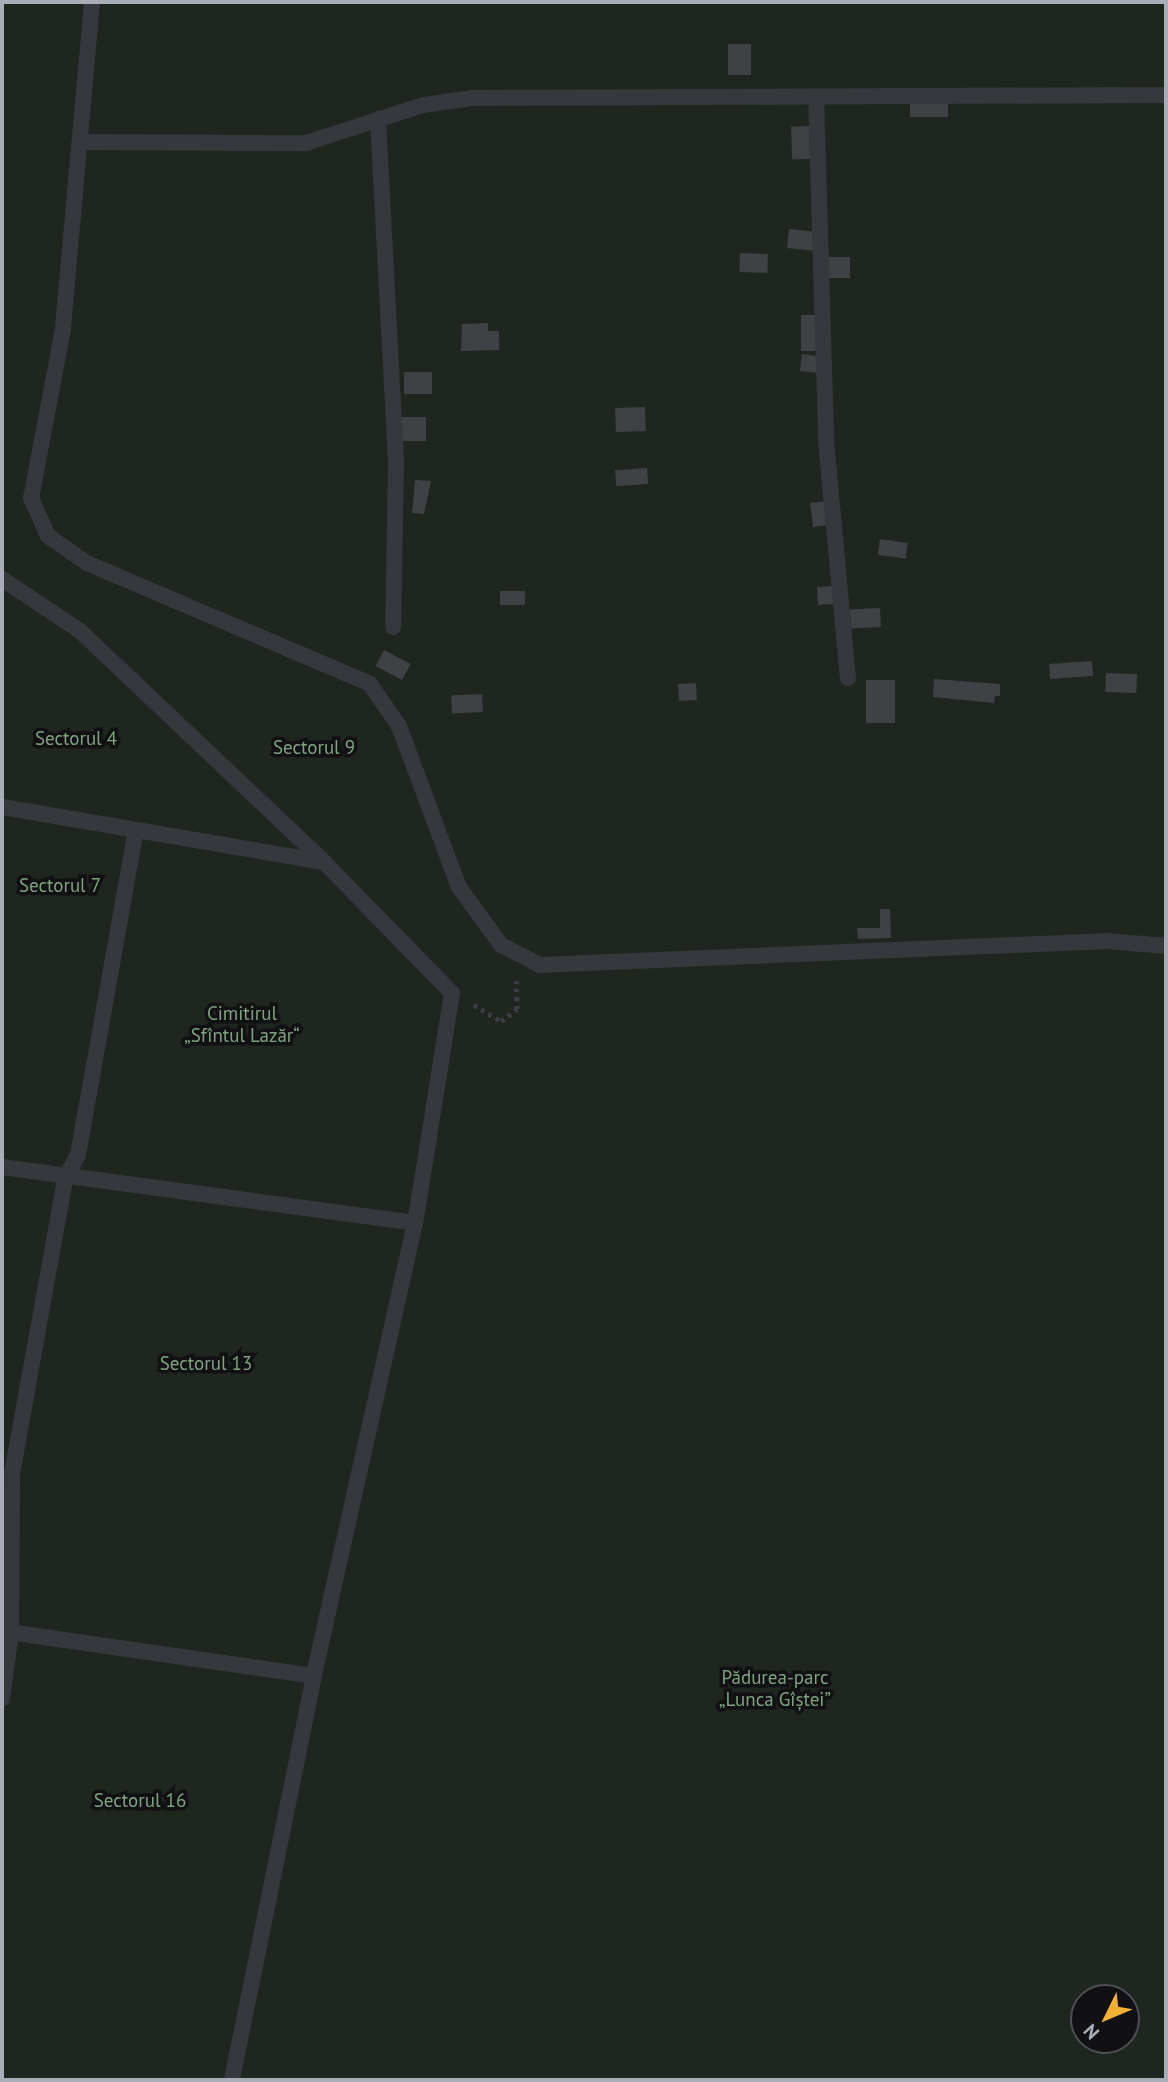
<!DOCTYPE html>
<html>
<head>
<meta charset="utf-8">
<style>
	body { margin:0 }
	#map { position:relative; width:1168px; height:2082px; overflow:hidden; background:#161618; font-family:"PT Sans",sans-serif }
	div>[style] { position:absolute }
	.green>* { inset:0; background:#1e261f }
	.building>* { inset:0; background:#404145; transform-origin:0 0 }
	.path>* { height:4.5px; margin-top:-2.25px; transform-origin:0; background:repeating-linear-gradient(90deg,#3d3f44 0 3.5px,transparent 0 8.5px) }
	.lane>* { height:16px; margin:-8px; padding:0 8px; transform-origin:8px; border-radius:8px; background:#37383d }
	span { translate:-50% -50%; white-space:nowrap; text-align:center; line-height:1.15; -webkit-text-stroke:7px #111113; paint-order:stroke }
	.park-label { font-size:19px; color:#7fa381 }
	.frame { position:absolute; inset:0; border:4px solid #a8adb8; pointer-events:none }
	.north { position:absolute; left:1070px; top:1984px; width:70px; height:70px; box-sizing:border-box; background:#111113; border:2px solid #4d4f55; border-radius:50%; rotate:227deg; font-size:19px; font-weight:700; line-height:28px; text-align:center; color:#a8adb8 }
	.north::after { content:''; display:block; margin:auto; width:24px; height:32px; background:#f2b134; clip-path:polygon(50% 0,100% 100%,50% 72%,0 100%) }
</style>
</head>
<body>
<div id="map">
	<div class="green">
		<div style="clip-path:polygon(evenodd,2px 2px,1166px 2px,1166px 2080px,2px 2080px,2px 2px,1084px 1998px,1126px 1998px,1126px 2040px,1084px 2040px,1084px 1998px)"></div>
	</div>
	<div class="building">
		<div style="left:728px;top:44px;width:23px;height:31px"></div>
		<div style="left:948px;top:104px;width:13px;height:38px;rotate:90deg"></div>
		<div style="left:809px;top:126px;width:33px;height:18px;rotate:88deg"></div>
		<div style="left:789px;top:229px;width:27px;height:19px;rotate:6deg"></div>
		<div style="left:740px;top:253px;width:28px;height:19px;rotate:2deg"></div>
		<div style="left:828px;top:257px;width:22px;height:21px"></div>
		<div style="left:801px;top:315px;width:21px;height:36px"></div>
		<div style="clip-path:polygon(488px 323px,488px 331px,499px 331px,499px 350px,461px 351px,462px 324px)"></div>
		<div style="left:802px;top:354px;width:17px;height:17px;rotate:7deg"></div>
		<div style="left:404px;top:372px;width:28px;height:22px"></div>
		<div style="left:645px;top:407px;width:24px;height:30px;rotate:88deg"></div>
		<div style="left:401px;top:417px;width:25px;height:24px"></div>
		<div style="left:647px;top:468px;width:16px;height:32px;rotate:86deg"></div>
		<div style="clip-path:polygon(415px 480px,431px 481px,424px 514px,412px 513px)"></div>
		<div style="left:827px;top:501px;width:24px;height:17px;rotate:83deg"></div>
		<div style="left:880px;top:539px;width:28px;height:16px;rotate:8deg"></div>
		<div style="left:835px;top:586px;width:18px;height:18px;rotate:87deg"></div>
		<div style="left:500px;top:591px;width:25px;height:14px"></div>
		<div style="left:880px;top:608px;width:19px;height:30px;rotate:87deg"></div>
		<div style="left:384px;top:650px;width:30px;height:18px;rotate:28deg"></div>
		<div style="left:1092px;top:661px;width:15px;height:43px;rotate:86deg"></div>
		<div style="left:1106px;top:673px;width:31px;height:19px;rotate:2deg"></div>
		<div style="clip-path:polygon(934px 679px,1000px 684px,1000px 696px,995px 696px,994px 703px,933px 697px)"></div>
		<div style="left:866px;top:680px;width:29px;height:43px"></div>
		<div style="left:696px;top:683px;width:17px;height:18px;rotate:87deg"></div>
		<div style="left:482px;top:694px;width:18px;height:31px;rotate:87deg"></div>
		<div style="clip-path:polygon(880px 909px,890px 909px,891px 938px,858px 939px,857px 928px,880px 928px)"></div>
	</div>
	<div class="path">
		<div style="left:474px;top:1005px;width:31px;rotate:31deg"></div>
		<div style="left:501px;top:1021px;width:20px;rotate:-37deg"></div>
		<div style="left:517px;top:1009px;width:28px;rotate:-92deg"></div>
	</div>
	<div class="lane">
		<div style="left:92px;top:2px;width:328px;rotate:95.1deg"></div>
		<div style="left:63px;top:329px;width:172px;rotate:100.7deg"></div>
		<div style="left:31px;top:498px;width:42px;rotate:65.9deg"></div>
		<div style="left:48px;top:536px;width:47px;rotate:34.7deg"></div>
		<div style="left:87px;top:563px;width:308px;rotate:23.1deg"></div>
		<div style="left:370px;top:684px;width:51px;rotate:55.4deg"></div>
		<div style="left:399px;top:726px;width:172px;rotate:69.6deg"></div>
		<div style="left:459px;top:887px;width:72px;rotate:54.1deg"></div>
		<div style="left:501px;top:945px;width:44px;rotate:27.1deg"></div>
		<div style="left:540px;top:965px;width:568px;rotate:-2.42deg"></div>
		<div style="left:1107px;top:941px;width:59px;rotate:4.8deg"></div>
		<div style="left:816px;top:97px;width:344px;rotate:88.3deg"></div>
		<div style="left:826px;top:441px;width:238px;rotate:84.7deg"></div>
		<div style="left:378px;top:119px;width:343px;rotate:87deg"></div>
		<div style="left:396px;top:462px;width:165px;rotate:91deg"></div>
		<div style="left:81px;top:142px;width:225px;rotate:0.3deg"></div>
		<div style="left:306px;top:143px;width:123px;rotate:-18deg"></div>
		<div style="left:423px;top:105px;width:49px;rotate:-8.1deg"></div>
		<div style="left:472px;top:98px;width:694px;rotate:-0.25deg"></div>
		<div style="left:2px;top:579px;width:94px;rotate:33.7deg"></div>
		<div style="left:80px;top:631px;width:336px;rotate:43.4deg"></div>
		<div style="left:324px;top:862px;width:183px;rotate:45.7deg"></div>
		<div style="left:452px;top:993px;width:233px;rotate:99.1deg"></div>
		<div style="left:415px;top:1223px;width:464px;rotate:102.6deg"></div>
		<div style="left:314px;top:1676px;width:412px;rotate:101.5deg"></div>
		<div style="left:2px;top:807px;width:327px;rotate:9.7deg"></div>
		<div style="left:2px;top:1167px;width:417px;rotate:7.7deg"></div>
		<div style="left:2px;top:1631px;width:315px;rotate:8.2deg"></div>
		<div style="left:2px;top:1699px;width:68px;rotate:-82.3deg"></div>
		<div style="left:11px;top:1632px;width:158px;rotate:-89.6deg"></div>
		<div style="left:12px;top:1474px;width:301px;rotate:-79.8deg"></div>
		<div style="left:65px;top:1178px;width:26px;rotate:-61deg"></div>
		<div style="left:78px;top:1155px;width:330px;rotate:-79.9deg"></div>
	</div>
	<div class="park-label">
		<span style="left:76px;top:739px">Sectorul 4</span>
		<span style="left:314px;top:748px">Sectorul 9</span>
		<span style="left:60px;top:886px">Sectorul 7</span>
		<span style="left:242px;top:1025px">Cimitirul<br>„Sfîntul Lazăr“</span>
		<span style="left:206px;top:1364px">Sectorul 13</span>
		<span style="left:775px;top:1689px">Pădurea-parc<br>„Lunca Gîștei”</span>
		<span style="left:140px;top:1801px">Sectorul 16</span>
	</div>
	<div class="frame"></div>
	<div class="north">N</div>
</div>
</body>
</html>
